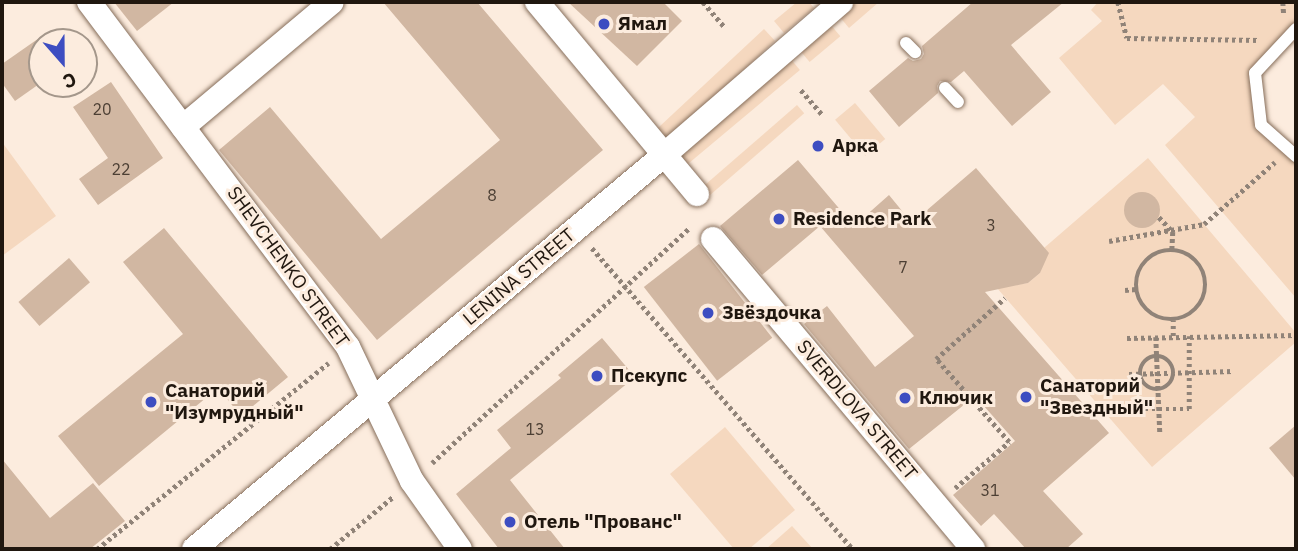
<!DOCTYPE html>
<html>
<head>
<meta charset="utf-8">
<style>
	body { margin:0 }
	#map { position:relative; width:1298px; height:551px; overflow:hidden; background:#fcecde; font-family:"IBM Plex Sans",sans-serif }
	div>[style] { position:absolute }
	.green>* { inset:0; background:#f5d8bf; transform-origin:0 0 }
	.building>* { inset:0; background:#d1b7a2; transform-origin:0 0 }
	.round { border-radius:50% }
	.path>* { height:4.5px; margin-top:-2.25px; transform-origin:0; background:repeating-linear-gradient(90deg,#908378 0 3.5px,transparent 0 7px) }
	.path>.ring { margin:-2.25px; padding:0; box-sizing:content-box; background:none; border:4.5px solid #908378; border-radius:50% }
	.roads { filter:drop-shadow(0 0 2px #866e5b) drop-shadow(0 0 2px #866e5b) }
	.lane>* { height:12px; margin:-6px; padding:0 6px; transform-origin:6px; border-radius:6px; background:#fff }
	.street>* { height:24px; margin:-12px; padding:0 12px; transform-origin:12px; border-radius:12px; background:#fff }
	.dots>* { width:19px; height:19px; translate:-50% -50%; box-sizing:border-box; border:4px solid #fcecde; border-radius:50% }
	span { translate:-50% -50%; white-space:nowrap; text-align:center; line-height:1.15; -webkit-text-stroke:6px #fcecde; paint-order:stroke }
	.number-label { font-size:16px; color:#4c3f34 }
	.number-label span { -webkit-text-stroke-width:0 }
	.poi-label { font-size:19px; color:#20170f; font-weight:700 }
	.left { translate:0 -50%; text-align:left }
	.street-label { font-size:19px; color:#20170f }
	.frame { position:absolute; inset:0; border:4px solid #20170f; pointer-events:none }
	.north { position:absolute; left:28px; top:28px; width:70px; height:70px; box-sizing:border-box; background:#fcecde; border:2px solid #a4978b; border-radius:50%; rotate:159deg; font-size:19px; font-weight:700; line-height:28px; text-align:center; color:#20170f }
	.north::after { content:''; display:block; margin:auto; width:24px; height:32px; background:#3d4dc1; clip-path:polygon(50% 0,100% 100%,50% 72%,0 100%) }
</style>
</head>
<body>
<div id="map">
	<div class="green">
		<div style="clip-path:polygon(797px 2px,809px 2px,814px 8px,784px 33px,774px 21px)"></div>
		<div style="clip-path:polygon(855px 2px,879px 2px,849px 28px,839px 16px)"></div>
		<div style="clip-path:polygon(1098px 2px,1296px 2px,1296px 29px,1255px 74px,1261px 125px,1296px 156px,1296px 298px,1165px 145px,1195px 117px,1163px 84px,1115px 125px,1059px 58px,1102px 21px,1091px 10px)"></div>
		<div style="left:830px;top:24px;width:16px;height:40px;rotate:50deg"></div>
		<div style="left:764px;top:29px;width:16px;height:152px;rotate:47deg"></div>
		<div style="left:789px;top:57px;width:17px;height:156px;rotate:50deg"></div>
		<div style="left:855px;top:103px;width:47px;height:26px;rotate:50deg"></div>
		<div style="left:797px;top:105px;width:11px;height:127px;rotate:49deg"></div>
		<div style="clip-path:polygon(2px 142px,56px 216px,2px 256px)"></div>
		<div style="clip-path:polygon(1148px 158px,1296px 333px,1296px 342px,1152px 467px,997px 288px,1028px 283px,1040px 273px,1044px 248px)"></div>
		<div style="clip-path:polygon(725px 427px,795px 510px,749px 549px,734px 549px,670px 474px)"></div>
		<div style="clip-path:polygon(792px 526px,813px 549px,766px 549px)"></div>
	</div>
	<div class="building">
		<div style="clip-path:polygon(114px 2px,174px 2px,137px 31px)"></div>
		<div style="clip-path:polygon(383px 2px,477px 2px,603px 150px,377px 340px,219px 150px,270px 107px,381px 239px,500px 140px)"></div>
		<div style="clip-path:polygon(568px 2px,663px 2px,682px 21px,637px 66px)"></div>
		<div style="clip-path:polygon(973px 2px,1064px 2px,1011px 45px,1051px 92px,1012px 126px,964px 71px,951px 82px,940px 81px,937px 86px,938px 93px,899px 127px,869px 91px,908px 58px,913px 61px,921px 59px,924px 54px,922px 46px)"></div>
		<div style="clip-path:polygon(42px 36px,42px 82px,15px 101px,2px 83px,2px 64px)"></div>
		<div style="clip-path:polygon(111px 82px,163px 158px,98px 205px,79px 179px,108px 158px,73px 107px)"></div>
		<div style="clip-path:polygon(798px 160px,854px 226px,889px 195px,912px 223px,976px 168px,1049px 253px,1040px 273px,1028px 283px,985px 292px,1109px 433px,1043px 491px,1083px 534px,1066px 549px,1026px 549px,994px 514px,981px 526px,953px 495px,1015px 441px,975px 396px,909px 449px,804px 324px,827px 306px,875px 367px,914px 336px,820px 226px,762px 275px,720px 226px)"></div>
		<div class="round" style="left:1124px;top:192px;width:36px;height:36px"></div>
		<div style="clip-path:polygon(164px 228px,288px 377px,241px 416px,218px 388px,99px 486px,58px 436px,183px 334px,123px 262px)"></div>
		<div style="left:699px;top:244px;width:119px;height:70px;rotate:52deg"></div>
		<div style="left:69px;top:258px;width:32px;height:67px;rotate:49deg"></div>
		<div style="clip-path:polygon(602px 338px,635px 377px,510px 480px,565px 549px,499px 549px,456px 494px,511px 448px,497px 430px,561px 378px,558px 375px)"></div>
		<div style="clip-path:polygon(1296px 425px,1296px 480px,1269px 448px)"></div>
		<div style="clip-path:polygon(2px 459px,50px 518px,93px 483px,125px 521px,90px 549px,2px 549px)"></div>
	</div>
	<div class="path">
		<div style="left:703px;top:2px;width:33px;rotate:49deg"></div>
		<div style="left:1118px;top:2px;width:37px;rotate:76deg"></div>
		<div style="left:1127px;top:38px;width:133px;rotate:0.9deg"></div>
		<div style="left:1283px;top:2px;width:13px;rotate:86deg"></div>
		<div style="left:801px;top:90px;width:32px;rotate:49deg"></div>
		<div style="left:1159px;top:217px;width:21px;rotate:47deg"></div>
		<div style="left:1173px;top:232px;width:19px;rotate:93deg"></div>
		<div style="left:1109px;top:241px;width:97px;rotate:-10.1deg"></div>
		<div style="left:1204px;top:224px;width:94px;rotate:-41.1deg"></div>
		<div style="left:592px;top:248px;width:398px;rotate:49.1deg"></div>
		<div class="ring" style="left:1136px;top:250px;width:65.5px;height:65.5px"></div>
		<div style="left:1125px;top:290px;width:11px;rotate:-5deg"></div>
		<div style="left:1173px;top:336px;width:16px;rotate:-90deg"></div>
		<div style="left:1156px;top:337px;width:96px;rotate:87.6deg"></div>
		<div style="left:1127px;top:338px;width:169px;rotate:-1deg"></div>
		<div class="ring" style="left:1140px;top:356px;width:29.5px;height:29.5px"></div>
		<div style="left:1129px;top:374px;width:104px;rotate:-1.7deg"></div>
		<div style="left:1131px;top:409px;width:58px"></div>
		<div style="left:1189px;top:409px;width:73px;rotate:-90deg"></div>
		<div style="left:432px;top:463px;width:348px;rotate:-42.4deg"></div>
		<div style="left:955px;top:488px;width:71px;rotate:-40.4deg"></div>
		<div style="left:1009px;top:442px;width:111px;rotate:-131.3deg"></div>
		<div style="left:936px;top:359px;width:92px;rotate:-41.5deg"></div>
		<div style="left:97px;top:549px;width:297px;rotate:-38.8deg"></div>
		<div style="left:330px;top:549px;width:83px;rotate:-39.6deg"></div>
	</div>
	<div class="roads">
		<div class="lane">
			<div style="left:1296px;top:29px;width:60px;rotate:133deg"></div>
			<div style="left:1255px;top:73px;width:52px;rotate:83.4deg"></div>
			<div style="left:1261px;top:125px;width:47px;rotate:41.5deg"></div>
			<div style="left:906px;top:43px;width:13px;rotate:45deg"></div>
			<div style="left:945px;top:88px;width:19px;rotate:47deg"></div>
		</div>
		<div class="street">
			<div style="left:89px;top:2px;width:431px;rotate:53.1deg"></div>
			<div style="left:348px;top:347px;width:148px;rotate:64.5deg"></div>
			<div style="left:412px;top:481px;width:83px;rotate:54.8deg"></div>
			<div style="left:537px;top:2px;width:250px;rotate:50.2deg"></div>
			<div style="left:183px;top:127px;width:194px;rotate:-40deg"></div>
			<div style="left:713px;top:239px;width:405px;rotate:50deg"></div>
			<div style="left:194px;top:549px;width:613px;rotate:-39.97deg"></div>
			<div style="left:664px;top:155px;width:234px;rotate:-40.8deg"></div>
		</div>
	</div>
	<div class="dots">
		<div style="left:604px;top:24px;background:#3d4dc1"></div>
		<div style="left:818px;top:146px;background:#3d4dc1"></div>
		<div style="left:779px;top:219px;background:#3d4dc1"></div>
		<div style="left:708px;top:313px;background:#3d4dc1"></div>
		<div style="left:597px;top:376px;background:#3d4dc1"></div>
		<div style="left:1026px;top:397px;background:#3d4dc1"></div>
		<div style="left:905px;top:398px;background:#3d4dc1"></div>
		<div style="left:151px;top:402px;background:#3d4dc1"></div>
		<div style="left:510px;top:522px;background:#3d4dc1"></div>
	</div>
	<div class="number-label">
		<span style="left:102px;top:109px">20</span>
		<span style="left:121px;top:169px">22</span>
		<span style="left:492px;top:195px">8</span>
		<span style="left:991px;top:225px">3</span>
		<span style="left:903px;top:267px">7</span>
		<span style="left:535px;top:429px">13</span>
		<span style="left:990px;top:490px">31</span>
	</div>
	<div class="poi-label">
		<span class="left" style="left:618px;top:24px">Ямал</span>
		<span class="left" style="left:832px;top:146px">Арка</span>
		<span class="left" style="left:793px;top:219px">Residence Park</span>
		<span class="left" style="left:722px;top:313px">Звёздочка</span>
		<span class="left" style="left:611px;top:376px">Псекупс</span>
		<span class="left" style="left:1040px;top:397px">Санаторий<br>"Звездный"</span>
		<span class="left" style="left:165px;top:402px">Санаторий<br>"Изумрудный"</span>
		<span class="left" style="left:919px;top:398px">Ключик</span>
		<span class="left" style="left:524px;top:522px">Отель "Прованс"</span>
	</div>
	<div class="street-label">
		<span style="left:288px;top:267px;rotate:54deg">SHEVCHENKO STREET</span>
		<span style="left:519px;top:277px;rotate:-40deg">LENINA STREET</span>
		<span style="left:857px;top:410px;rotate:50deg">SVERDLOVA STREET</span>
	</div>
	<div class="frame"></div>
	<div class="north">С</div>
</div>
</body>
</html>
